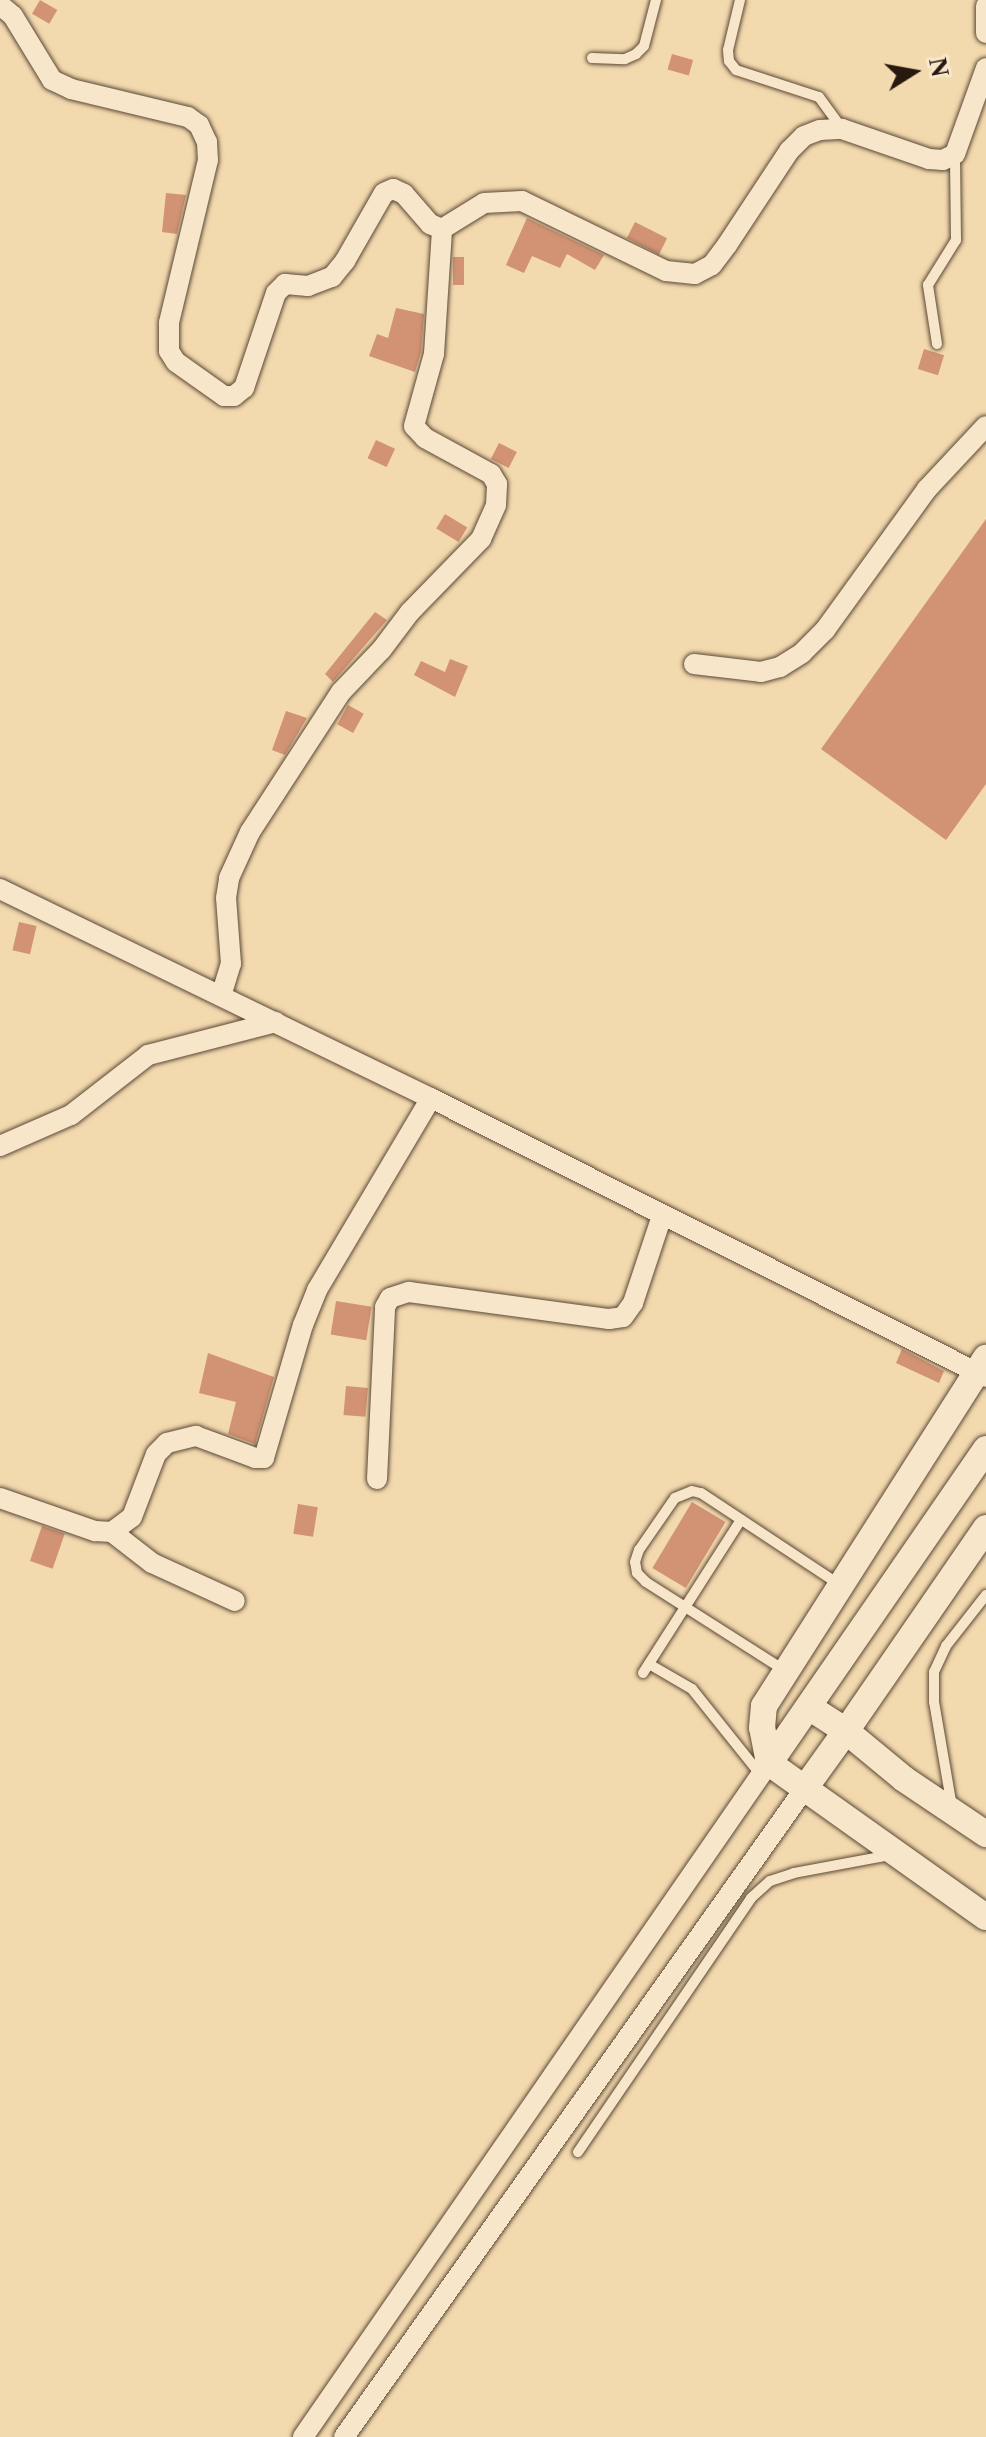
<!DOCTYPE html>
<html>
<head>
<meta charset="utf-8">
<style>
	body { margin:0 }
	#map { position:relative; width:986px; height:2437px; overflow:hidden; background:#f3d9ae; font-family:"Libre Caslon Text",serif }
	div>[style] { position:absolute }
	.building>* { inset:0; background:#d29274; transform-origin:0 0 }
	.roads { filter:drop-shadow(0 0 2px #5b4937) drop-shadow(0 0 2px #5b4937) }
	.service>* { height:10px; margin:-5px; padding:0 5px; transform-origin:5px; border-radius:5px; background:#f7e6ca }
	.minor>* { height:20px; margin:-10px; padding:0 10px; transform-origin:10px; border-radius:10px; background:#f7e6ca }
	.tertiary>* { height:26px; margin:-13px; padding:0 13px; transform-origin:13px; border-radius:13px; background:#f7e6ca }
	span { translate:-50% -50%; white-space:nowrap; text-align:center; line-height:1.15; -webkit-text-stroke:8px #f7e6ca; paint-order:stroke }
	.north { position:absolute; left:874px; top:32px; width:80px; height:80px; -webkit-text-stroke:6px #f7e6ca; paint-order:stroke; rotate:79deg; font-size:22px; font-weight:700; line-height:32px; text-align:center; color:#28190f }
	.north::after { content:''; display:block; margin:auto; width:28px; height:36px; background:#28190f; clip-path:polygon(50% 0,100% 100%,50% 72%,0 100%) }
</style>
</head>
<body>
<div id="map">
	<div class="building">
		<div style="left:40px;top:0;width:20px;height:16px;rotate:30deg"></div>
		<div style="left:672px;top:54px;width:22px;height:16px;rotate:16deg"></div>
		<div style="clip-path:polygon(166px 193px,186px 195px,177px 234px,162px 232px)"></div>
		<div style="clip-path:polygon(527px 218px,604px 255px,595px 270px,567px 254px,560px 268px,532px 256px,524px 273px,506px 265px)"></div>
		<div style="left:635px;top:222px;width:36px;height:18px;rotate:27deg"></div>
		<div style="left:453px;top:257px;width:11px;height:28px"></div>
		<div style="clip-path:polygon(396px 308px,424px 314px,421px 352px,415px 372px,369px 356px,377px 334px,388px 338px)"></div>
		<div style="left:924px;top:349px;width:21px;height:21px;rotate:17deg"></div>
		<div style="left:376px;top:440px;width:21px;height:20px;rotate:25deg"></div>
		<div style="left:499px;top:443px;width:20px;height:18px;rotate:27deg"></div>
		<div style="left:445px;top:514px;width:26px;height:17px;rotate:31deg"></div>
		<div style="clip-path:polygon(986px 519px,986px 784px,946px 840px,821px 749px)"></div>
		<div style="clip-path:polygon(375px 612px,387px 620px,333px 682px,325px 674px)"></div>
		<div style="clip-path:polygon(450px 659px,468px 666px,455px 697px,414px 675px,421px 661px,445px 672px)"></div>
		<div style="left:348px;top:705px;width:18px;height:22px;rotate:29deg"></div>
		<div style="clip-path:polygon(286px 711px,307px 718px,285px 755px,272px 750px)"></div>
		<div style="left:19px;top:922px;width:18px;height:29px;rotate:13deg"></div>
		<div style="left:336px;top:1301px;width:36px;height:34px;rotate:9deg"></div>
		<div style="clip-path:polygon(902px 1349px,944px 1371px,939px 1383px,896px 1363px)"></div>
		<div style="clip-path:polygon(208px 1353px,274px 1377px,255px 1444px,228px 1434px,236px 1402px,199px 1393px)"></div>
		<div style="left:346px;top:1386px;width:22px;height:29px;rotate:5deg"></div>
		<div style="left:692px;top:1502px;width:39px;height:77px;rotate:31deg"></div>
		<div style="left:298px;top:1504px;width:20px;height:30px;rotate:9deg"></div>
		<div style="left:42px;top:1526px;width:24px;height:37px;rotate:19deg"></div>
	</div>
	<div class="roads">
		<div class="service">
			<div style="left:740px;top:0;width:51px;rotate:103.5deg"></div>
			<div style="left:728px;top:50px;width:11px;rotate:85deg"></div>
			<div style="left:729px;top:61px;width:11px;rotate:52deg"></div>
			<div style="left:736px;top:70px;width:87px;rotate:18deg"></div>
			<div style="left:819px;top:97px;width:39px;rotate:54deg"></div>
			<div style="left:592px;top:58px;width:33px;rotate:2deg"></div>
			<div style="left:625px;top:59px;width:12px;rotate:-24deg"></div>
			<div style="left:636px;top:54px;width:11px;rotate:-45deg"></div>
			<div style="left:644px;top:46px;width:48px;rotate:-75.4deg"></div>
			<div style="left:937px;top:344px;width:60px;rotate:-98.7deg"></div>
			<div style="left:928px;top:285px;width:53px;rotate:-58.1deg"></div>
			<div style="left:956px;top:240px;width:86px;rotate:-90.7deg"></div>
			<div style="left:649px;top:1664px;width:50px;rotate:30.2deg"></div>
			<div style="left:692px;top:1689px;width:110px;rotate:51.3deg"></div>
			<div style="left:784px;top:1670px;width:164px;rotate:-147.5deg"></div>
			<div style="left:646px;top:1582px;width:13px;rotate:-135deg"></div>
			<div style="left:637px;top:1573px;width:11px;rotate:-100deg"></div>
			<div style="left:635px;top:1562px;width:13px;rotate:-72deg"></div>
			<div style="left:639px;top:1550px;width:63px;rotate:-55.3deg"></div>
			<div style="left:675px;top:1498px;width:18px;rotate:-22deg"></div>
			<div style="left:692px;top:1491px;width:9px;rotate:13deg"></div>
			<div style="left:701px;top:1493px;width:167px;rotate:33.5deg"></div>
			<div style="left:643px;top:1673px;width:182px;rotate:-57.4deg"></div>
			<div style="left:952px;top:1807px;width:107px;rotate:-99.7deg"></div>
			<div style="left:934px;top:1702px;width:30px;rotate:-90deg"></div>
			<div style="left:934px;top:1672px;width:29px;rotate:-65deg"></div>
			<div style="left:946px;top:1646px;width:65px;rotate:-51.9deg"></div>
			<div style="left:578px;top:2152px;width:307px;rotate:-55.7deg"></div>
			<div style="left:751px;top:1898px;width:25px;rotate:-42deg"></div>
			<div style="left:770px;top:1881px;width:25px;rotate:-18deg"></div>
			<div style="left:794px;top:1873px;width:98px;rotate:-10.6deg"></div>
		</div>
		<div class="minor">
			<div style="left:0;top:5px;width:17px;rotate:40deg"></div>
			<div style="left:13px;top:16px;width:75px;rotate:58.6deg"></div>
			<div style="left:52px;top:80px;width:21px;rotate:25deg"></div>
			<div style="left:71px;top:89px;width:120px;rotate:13.5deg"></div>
			<div style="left:188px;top:117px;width:14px;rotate:36deg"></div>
			<div style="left:199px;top:125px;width:19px;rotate:65deg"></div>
			<div style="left:207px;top:142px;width:18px;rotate:87deg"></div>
			<div style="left:208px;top:160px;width:168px;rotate:103.5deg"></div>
			<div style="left:169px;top:323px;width:28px;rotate:90deg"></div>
			<div style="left:169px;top:351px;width:13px;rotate:58deg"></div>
			<div style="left:176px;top:362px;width:59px;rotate:35.3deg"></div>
			<div style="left:224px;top:396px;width:10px"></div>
			<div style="left:234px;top:396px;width:13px;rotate:-39deg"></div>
			<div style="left:244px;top:388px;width:100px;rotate:-71.4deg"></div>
			<div style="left:276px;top:293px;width:13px;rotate:-45deg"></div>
			<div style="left:285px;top:284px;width:23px;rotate:5deg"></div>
			<div style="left:308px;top:286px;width:26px;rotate:-21deg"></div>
			<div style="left:332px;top:277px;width:21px;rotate:-51deg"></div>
			<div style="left:345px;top:261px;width:78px;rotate:-60.2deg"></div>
			<div style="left:384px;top:193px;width:10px;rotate:-24deg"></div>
			<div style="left:393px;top:189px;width:12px;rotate:24deg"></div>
			<div style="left:404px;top:194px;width:40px;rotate:49deg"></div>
			<div style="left:430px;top:224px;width:13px;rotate:23deg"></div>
			<div style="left:442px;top:229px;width:49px;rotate:-31.8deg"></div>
			<div style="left:484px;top:203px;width:38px;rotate:-3deg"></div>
			<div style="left:522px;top:201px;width:160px;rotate:25.9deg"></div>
			<div style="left:666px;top:271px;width:29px;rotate:6deg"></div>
			<div style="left:695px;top:274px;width:19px;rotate:-28deg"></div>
			<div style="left:712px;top:265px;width:25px;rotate:-53deg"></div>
			<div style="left:727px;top:245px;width:113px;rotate:-56.6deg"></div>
			<div style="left:789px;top:151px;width:21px;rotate:-45deg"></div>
			<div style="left:804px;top:136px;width:17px;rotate:-21deg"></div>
			<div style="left:820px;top:130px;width:22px;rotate:-3deg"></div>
			<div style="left:842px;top:129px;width:92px;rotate:19deg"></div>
			<div style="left:929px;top:159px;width:14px;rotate:4deg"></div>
			<div style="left:943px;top:160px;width:13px;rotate:-27deg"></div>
			<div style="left:955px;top:154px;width:91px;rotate:-70.2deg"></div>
			<div style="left:986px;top:6px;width:27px;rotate:90deg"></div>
			<div style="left:694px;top:664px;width:67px;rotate:6.8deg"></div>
			<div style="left:761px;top:672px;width:20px;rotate:-15deg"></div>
			<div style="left:780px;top:667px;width:26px;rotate:-32deg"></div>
			<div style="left:802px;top:653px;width:33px;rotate:-45deg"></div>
			<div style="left:825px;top:630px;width:174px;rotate:-54.1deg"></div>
			<div style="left:927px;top:489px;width:86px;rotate:-46.9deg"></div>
			<div style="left:0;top:889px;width:479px;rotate:25.9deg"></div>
			<div style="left:431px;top:1098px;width:621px;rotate:26.69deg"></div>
			<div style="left:221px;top:996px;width:34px;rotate:-73deg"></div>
			<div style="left:231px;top:964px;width:66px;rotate:-94.3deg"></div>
			<div style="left:226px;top:898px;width:20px;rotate:-81deg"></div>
			<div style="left:229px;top:878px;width:51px;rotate:-65.5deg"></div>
			<div style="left:250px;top:832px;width:167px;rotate:-57deg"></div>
			<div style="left:341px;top:692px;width:59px;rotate:-46.4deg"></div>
			<div style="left:382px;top:649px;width:46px;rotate:-52.9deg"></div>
			<div style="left:410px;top:612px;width:102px;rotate:-45.8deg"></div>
			<div style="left:481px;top:539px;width:37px;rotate:-66deg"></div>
			<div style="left:496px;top:505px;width:21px;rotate:-87deg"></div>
			<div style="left:497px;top:484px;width:12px;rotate:-121deg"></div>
			<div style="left:491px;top:474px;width:75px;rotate:-151.4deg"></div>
			<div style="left:425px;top:438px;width:16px;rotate:-133deg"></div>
			<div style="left:414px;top:426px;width:75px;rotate:-74.5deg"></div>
			<div style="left:434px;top:354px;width:125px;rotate:-86.3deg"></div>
			<div style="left:0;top:1146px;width:77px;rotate:-23.6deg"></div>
			<div style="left:71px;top:1115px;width:98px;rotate:-37.9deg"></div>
			<div style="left:148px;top:1055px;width:132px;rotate:-14.5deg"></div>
			<div style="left:377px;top:1479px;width:172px;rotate:-87.3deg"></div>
			<div style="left:385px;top:1307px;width:10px;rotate:-61deg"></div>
			<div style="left:390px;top:1298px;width:20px;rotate:-18deg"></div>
			<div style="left:409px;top:1292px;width:202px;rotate:7.7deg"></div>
			<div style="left:609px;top:1319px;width:14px;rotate:-8deg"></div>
			<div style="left:623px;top:1317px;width:17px;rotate:-54deg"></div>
			<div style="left:633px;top:1303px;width:92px;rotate:-71.6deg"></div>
			<div style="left:0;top:1498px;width:101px;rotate:19.2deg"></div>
			<div style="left:95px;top:1531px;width:17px;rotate:3deg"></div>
			<div style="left:112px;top:1532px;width:25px;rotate:-37deg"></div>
			<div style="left:132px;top:1517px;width:67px;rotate:-69.1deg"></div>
			<div style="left:156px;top:1454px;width:16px;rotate:-45deg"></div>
			<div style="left:167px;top:1443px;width:30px;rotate:-14deg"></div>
			<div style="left:196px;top:1436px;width:63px;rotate:20.4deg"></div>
			<div style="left:255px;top:1458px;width:9px"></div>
			<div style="left:264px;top:1458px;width:139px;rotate:-73.7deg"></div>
			<div style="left:303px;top:1325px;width:38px;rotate:-68deg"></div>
			<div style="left:317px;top:1290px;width:223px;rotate:-59.3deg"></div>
			<div style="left:112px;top:1532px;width:51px;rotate:37.8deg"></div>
			<div style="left:152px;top:1563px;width:91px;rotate:24.6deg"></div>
			<div style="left:303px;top:2437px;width:819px;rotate:-55.34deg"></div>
			<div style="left:344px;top:2437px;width:796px;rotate:-54.61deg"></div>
		</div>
		<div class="tertiary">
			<div style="left:986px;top:1449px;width:382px;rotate:124.6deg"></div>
			<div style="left:769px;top:1763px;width:266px;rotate:35.4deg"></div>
			<div style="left:986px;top:1528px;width:247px;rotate:124.6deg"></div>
			<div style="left:846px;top:1731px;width:75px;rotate:39.6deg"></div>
			<div style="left:904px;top:1779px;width:99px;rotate:33.9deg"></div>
			<div style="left:769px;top:1763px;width:36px;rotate:-101deg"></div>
			<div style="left:762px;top:1728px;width:22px;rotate:-85deg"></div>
			<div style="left:764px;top:1706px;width:413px;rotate:-57.5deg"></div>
			<div style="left:805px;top:1788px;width:70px;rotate:-54.3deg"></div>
			<div style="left:846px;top:1731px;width:44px;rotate:-147deg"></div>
		</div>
	</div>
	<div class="north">N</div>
</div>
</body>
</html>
